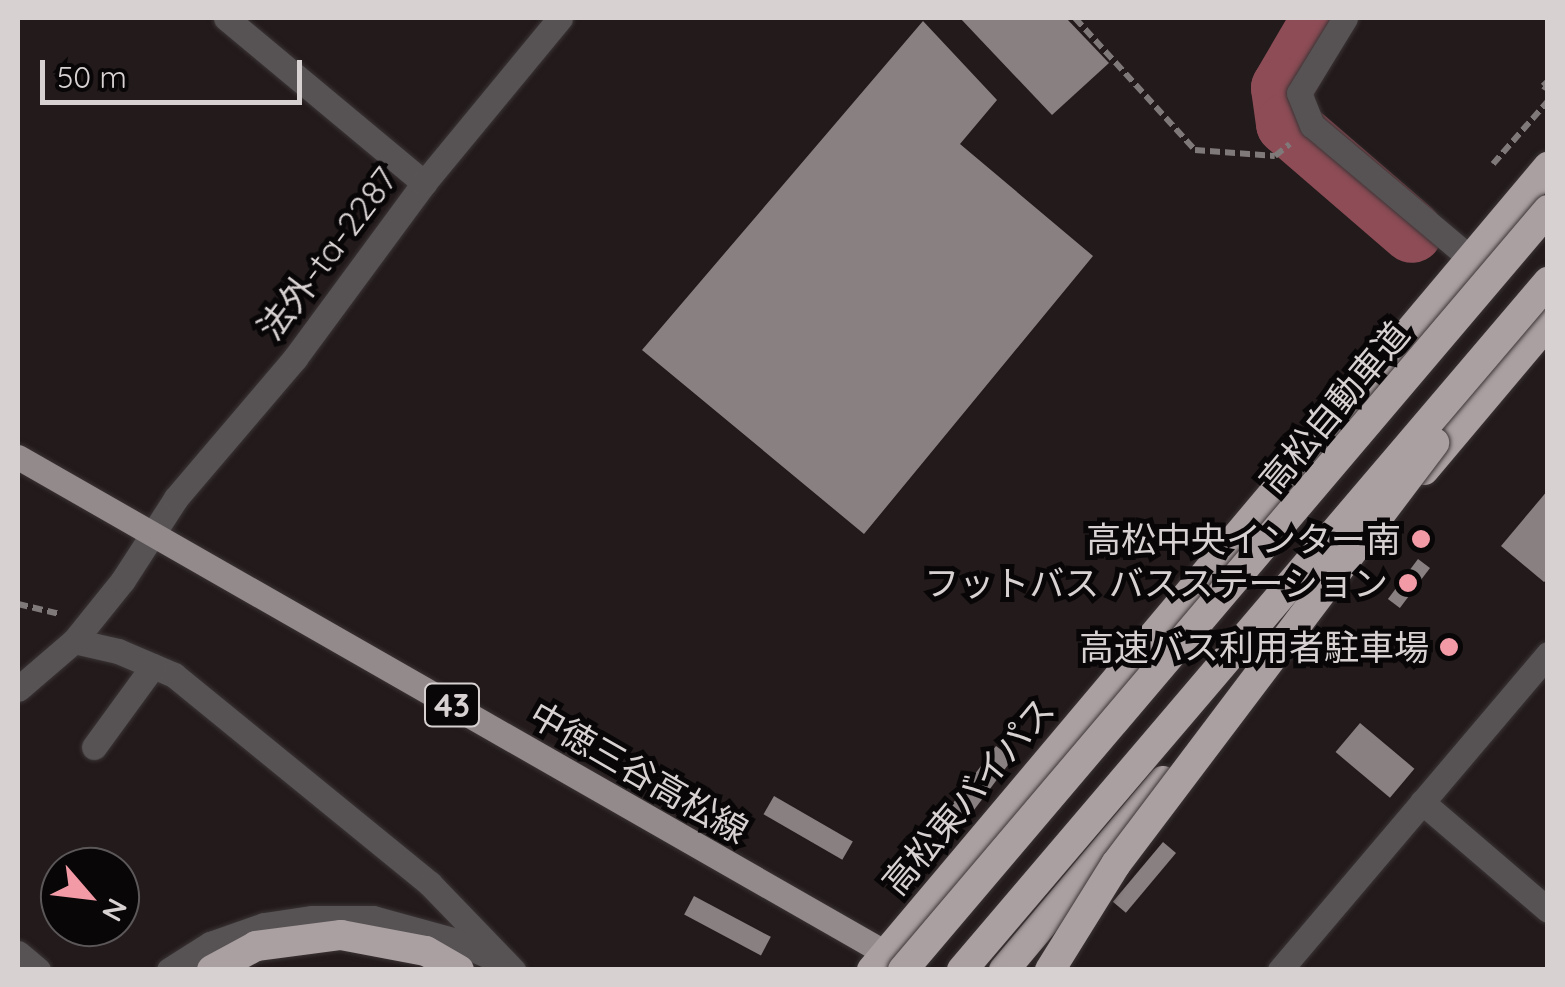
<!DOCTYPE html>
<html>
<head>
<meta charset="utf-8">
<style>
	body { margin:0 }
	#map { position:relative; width:1565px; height:987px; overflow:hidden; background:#221a1b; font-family:Quicksand,"Noto Sans JP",sans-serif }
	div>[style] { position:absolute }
	.river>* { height:62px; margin:-31px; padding:0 31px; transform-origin:31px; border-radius:31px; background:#8d4c56 }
	.building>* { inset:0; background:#898081; transform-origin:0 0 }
	.path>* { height:6px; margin-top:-3px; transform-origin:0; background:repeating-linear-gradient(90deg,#80797a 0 10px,transparent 0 15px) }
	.roads { filter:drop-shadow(0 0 2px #3b3435) drop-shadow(0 0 2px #3b3435) }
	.minor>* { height:25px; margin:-12.5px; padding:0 12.5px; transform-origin:12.5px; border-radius:12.5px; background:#575354 }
	.major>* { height:25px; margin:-12.5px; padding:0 12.5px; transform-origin:12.5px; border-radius:12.5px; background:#938a8b }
	.highway>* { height:30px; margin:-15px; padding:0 15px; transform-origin:15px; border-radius:15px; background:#aaa0a1 }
	.bridges { filter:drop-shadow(0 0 2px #3b3435) drop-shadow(0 0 2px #3b3435) }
	.highway-bridge>* { height:30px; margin:-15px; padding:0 15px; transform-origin:15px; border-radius:15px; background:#aaa0a1 }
	.dots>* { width:28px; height:28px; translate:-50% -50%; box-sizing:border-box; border:5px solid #090607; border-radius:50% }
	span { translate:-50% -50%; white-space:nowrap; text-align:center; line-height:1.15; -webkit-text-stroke:10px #090607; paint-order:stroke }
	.shield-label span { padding:2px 8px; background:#090607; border:2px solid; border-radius:8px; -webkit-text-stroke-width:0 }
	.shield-label { font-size:32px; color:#d7d1d2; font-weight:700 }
	.street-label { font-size:35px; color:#d7d1d2 }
	.poi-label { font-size:35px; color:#d7d1d2 }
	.right { translate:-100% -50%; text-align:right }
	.frame { position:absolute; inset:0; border:20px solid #d7d1d2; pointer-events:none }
	.north { position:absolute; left:40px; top:847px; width:100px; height:100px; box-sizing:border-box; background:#090607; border:2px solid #5b5758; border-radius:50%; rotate:118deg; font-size:28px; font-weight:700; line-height:40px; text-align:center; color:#d7d1d2 }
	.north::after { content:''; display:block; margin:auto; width:35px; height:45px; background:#f39aa7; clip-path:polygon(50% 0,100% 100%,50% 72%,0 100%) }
	.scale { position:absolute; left:40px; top:60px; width:262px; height:45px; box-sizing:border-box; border:5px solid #d7d1d2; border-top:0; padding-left:12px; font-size:30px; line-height:35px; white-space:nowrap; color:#d7d1d2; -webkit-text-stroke:8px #090607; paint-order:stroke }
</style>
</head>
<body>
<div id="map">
	<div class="river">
		<div style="left:1323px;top:18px;width:81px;rotate:120.4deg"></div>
		<div style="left:1282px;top:88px;width:36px;rotate:82deg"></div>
		<div style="left:1287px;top:124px;width:165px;rotate:40.8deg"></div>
	</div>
	<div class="building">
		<div style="clip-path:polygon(960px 18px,1066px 18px,1109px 63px,1052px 115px)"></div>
		<div style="clip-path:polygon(923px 21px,997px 100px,960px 144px,1093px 256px,864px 534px,642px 350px)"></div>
		<div style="clip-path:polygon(1548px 490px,1548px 579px,1544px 582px,1501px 546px)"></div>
		<div style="left:1418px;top:559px;width:15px;height:50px;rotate:37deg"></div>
		<div style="left:1360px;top:723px;width:71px;height:38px;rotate:40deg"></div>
		<div style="left:996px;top:746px;width:21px;height:87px;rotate:37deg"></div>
		<div style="left:774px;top:796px;width:91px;height:21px;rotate:30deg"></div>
		<div style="left:1163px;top:842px;width:17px;height:78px;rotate:40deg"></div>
		<div style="left:694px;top:896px;width:87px;height:21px;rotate:28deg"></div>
	</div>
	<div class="path">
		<div style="left:1075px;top:18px;width:178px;rotate:47.7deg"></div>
		<div style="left:1195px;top:150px;width:80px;rotate:4.3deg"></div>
		<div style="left:1275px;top:156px;width:19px;rotate:-39deg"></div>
		<div style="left:1548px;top:81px;width:7px;rotate:135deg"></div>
		<div style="left:1543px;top:86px;width:6px;rotate:31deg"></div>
		<div style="left:1493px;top:164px;width:84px;rotate:-48.9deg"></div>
		<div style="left:18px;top:604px;width:43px;rotate:13.4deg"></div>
	</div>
	<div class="roads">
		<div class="minor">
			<div style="left:226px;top:18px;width:258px;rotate:39.8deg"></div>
			<div style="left:1345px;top:18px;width:88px;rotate:121.5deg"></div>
			<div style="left:1299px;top:93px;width:35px;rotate:68deg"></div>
			<div style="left:1312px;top:125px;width:208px;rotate:40.1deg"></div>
			<div style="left:74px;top:641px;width:45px;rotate:12.8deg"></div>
			<div style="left:118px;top:651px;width:61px;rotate:23.2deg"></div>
			<div style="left:174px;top:675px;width:330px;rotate:39.2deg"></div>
			<div style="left:430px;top:884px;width:120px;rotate:46deg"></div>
			<div style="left:18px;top:689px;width:74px;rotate:-40.6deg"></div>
			<div style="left:74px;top:641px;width:78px;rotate:-51.2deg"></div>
			<div style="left:123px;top:580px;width:98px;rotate:-57.1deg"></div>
			<div style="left:176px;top:498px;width:184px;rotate:-49.6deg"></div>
			<div style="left:295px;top:358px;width:217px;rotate:-53.6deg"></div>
			<div style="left:424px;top:183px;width:214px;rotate:-50.5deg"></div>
			<div style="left:94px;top:747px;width:100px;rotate:-53.9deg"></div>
			<div style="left:1422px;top:802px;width:166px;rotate:40.6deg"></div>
			<div style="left:18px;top:953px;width:26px;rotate:40deg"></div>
			<div style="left:169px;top:970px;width:49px;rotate:-32.4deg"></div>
			<div style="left:210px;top:944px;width:57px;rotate:-19.4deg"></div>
			<div style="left:264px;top:925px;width:49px;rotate:-8.3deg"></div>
			<div style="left:312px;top:918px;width:61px"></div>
			<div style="left:373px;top:918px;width:83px;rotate:15.4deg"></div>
			<div style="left:453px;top:940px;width:46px;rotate:24.3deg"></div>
			<div style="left:1280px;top:970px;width:414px;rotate:-49.7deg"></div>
		</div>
		<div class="major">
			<div style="left:18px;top:457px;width:1019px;rotate:29.76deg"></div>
		</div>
		<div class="highway">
			<div style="left:1424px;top:470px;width:192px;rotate:-49.9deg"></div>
			<div style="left:212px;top:970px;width:50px;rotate:-28.6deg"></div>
			<div style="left:256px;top:946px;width:86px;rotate:-7.4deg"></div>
			<div style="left:341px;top:935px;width:86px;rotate:10.7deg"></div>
			<div style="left:426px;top:951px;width:38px;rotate:30deg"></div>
			<div style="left:872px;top:970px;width:1050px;rotate:-49.91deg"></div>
			<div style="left:1004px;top:970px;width:247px;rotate:-49.9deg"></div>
		</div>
	</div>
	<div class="bridges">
		<div class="highway-bridge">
			<div style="left:903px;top:970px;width:997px;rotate:-49.68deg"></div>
			<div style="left:962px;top:970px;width:904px;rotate:-49.58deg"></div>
			<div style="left:1050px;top:970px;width:125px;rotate:-58.1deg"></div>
			<div style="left:1116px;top:864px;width:528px;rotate:-52.93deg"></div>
		</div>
	</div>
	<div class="dots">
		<div style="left:1421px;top:539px;background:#f39aa7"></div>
		<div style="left:1408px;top:583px;background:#f39aa7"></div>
		<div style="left:1449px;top:647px;background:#f39aa7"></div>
	</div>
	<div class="shield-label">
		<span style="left:452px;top:705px">43</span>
	</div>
	<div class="street-label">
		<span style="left:327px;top:253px;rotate:-53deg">法外-ta-2287</span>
		<span style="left:1334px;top:407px;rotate:-50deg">高松自動車道</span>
		<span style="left:639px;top:772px;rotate:30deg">中徳三谷高松線</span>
		<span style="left:968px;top:796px;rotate:-50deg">高松東バイパス</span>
	</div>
	<div class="poi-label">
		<span class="right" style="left:1401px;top:539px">高松中央インター南</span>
		<span class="right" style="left:1388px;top:583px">フットバス バスステーション</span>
		<span class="right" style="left:1429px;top:647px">高速バス利用者駐車場</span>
	</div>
	<div class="frame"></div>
	<div class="north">N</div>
	<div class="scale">50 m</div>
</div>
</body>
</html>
